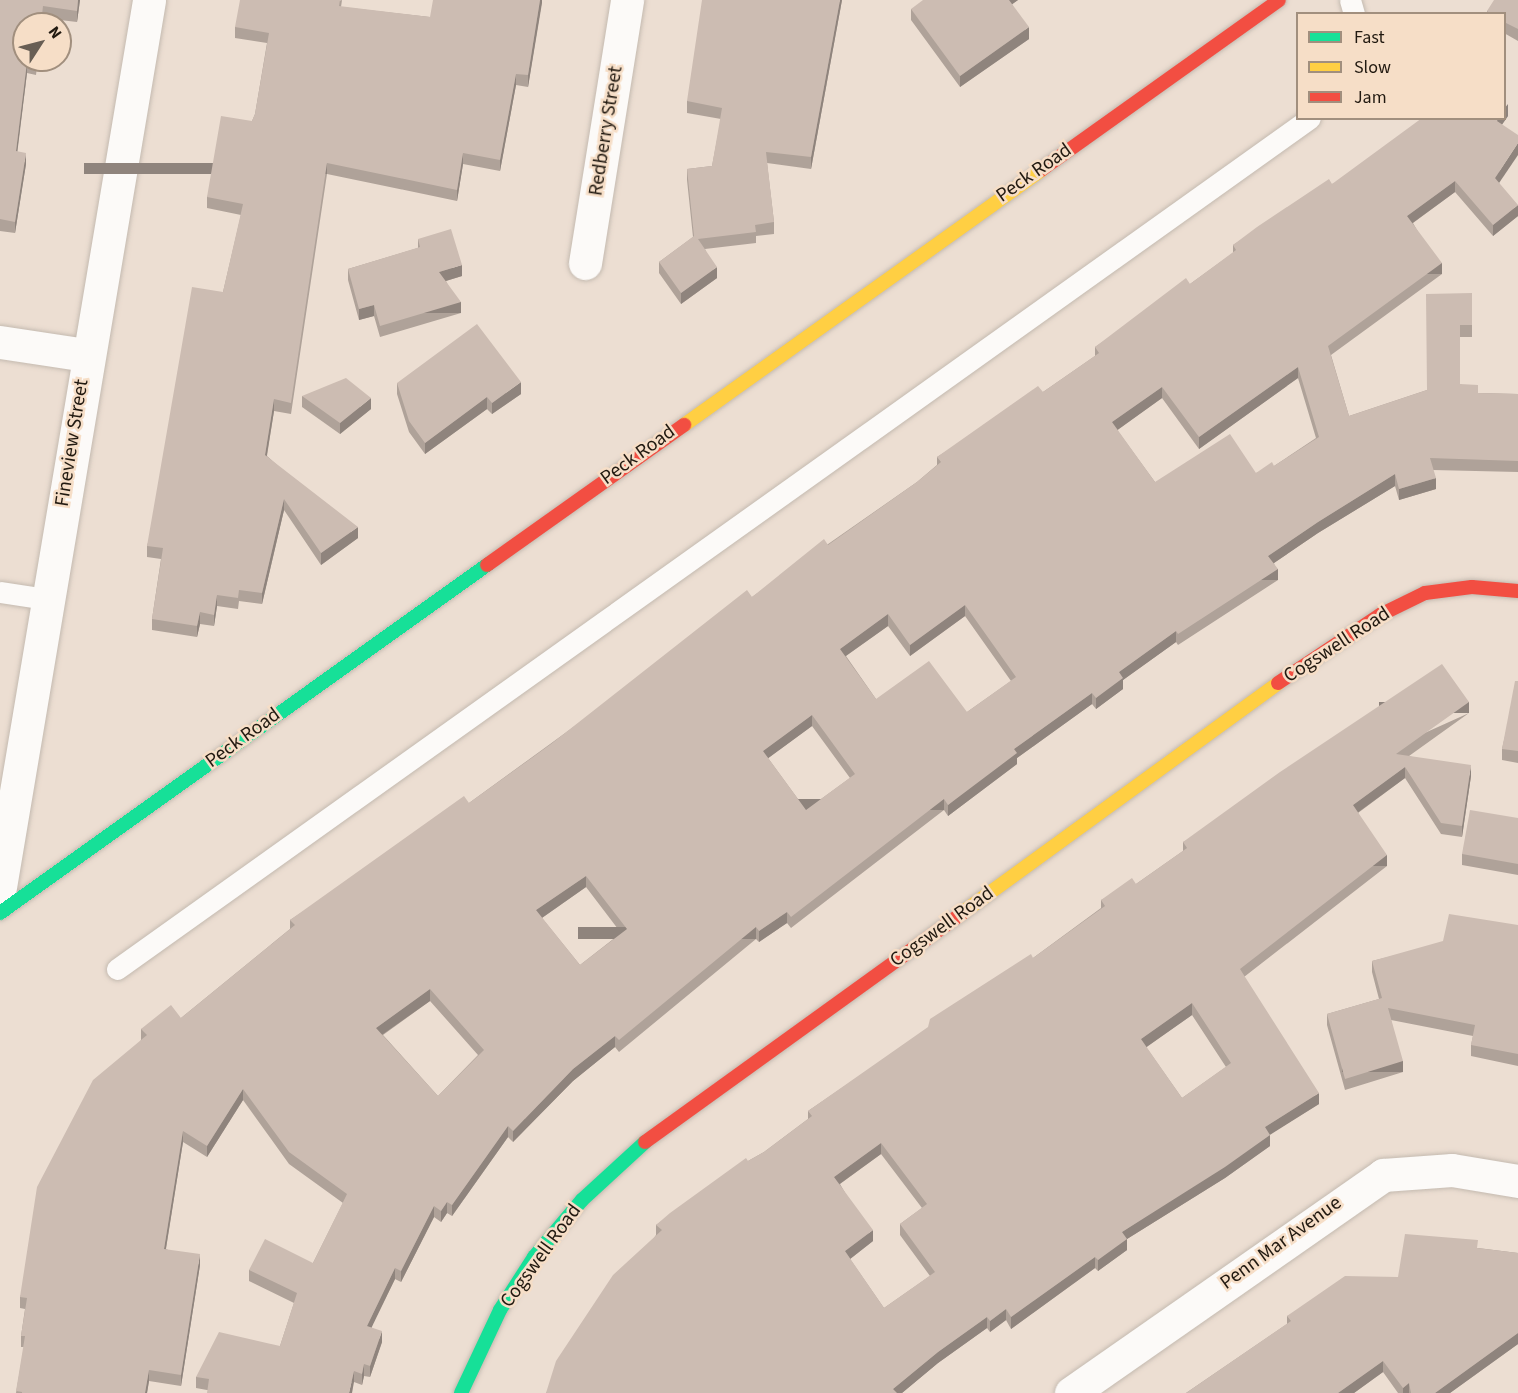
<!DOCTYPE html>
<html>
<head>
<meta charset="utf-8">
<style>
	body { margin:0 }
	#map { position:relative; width:1518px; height:1393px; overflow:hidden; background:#ecded2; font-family:"Source Sans 3",sans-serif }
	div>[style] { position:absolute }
	.roads { filter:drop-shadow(0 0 2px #c4bab0) drop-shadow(0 0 2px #c4bab0) }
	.lane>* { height:21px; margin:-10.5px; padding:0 10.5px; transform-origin:10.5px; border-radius:10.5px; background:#fcfaf8 }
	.street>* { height:33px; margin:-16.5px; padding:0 16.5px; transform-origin:16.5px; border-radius:16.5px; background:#fcfaf8 }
	.fast>* { height:14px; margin:-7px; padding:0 7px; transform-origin:7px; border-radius:7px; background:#16e098 }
	.slow>* { height:14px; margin:-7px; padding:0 7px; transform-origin:7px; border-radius:7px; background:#ffcf43 }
	.jam>* { height:14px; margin:-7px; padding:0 7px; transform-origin:7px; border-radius:7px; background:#f24e42 }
	.wall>* { inset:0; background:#afa299 }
	.shaded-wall>* { inset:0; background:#8f847d; transform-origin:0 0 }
	.building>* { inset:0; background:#ccbcb2 }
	span { translate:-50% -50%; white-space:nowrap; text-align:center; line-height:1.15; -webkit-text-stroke:5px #f6dec7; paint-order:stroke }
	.street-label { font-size:20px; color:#211910 }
	.legend { position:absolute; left:1296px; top:12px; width:210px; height:108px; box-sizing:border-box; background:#f6dec7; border:2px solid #a18f7e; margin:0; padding:8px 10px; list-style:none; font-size:18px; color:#211910 }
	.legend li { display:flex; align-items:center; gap:12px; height:30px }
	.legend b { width:30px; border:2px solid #a18f7e }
	.north { position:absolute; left:12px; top:12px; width:60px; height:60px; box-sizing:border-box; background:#f6dec7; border:2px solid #a18f7e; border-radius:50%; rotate:54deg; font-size:16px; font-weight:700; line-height:24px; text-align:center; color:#211910 }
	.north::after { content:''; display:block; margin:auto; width:21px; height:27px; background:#685e54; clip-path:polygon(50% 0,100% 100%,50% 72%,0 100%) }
</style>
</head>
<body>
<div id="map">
	<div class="roads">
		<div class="lane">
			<div style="left:1350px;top:0;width:15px;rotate:74deg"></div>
			<div style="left:0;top:592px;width:47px;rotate:8.7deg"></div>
			<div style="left:117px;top:969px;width:1465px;rotate:-35.5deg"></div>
		</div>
		<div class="street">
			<div style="left:585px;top:263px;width:266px;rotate:-80.9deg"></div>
			<div style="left:0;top:342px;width:87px;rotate:8.6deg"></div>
			<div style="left:0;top:887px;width:899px;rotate:-80.46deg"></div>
			<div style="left:1071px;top:1393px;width:381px;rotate:-34.9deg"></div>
			<div style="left:1383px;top:1175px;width:69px;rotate:-4.1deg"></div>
			<div style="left:1452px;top:1170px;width:67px;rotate:9.5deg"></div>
		</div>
		<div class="fast">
			<div style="left:0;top:913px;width:599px;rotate:-35.55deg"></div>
			<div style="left:461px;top:1393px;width:92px;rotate:-64.8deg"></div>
			<div style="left:500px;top:1310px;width:63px;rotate:-57.3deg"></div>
			<div style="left:534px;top:1257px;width:75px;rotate:-49.9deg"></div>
			<div style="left:582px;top:1200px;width:86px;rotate:-42.6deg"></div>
		</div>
		<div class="slow">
			<div style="left:684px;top:425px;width:439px;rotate:-35.5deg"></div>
			<div style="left:962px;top:913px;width:391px;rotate:-36deg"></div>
		</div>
		<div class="jam">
			<div style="left:1041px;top:170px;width:292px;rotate:-35.5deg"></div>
			<div style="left:487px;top:565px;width:242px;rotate:-35.4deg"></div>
			<div style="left:1278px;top:683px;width:123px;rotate:-33.7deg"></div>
			<div style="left:1380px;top:615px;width:50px;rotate:-26.1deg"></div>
			<div style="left:1425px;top:593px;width:47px;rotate:-7.3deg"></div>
			<div style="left:1472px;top:587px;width:46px;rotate:5deg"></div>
			<div style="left:645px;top:1142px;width:391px;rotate:-35.8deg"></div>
		</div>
	</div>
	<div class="wall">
		<div style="clip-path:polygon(0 0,80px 0,77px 22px,43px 18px,36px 75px,27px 73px,17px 152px,26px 164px,15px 233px,0 231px)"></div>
		<div style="clip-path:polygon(342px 0,341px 7px,430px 17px,542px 0,528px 87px,516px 85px,500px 171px,463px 164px,457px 201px,327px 174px,291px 414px,274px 411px,267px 456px,358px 538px,321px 565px,284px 510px,262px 604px,239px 601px,238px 609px,217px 606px,214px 626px,200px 624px,197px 637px,152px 630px,152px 619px,161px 559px,147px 557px,147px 546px,223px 292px,241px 215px,207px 208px,207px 197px,252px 121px,255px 114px,267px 43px,235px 38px,235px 27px)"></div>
		<div style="clip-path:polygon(842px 0,811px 169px,767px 163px,774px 222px,774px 234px,756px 236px,756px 243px,705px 249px,717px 278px,681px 304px,659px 273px,659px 262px,693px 237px,687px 180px,687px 169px,712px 166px,721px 119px,687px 113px,687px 101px)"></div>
		<div style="clip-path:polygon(1018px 0,1012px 4px,1029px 39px,960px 87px,911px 20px,911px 9px)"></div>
		<div style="clip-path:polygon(1518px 0,1518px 41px,1504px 33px,1504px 14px,1487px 14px,1487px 11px)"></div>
		<div style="clip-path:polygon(evenodd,1508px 116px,1502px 124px,1499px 183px,1518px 216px,1493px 236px,1455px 192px,1413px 223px,1442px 274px,1331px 355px,1349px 416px,1427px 390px,1472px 293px,1472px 337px,1460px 337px,1460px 384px,1478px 393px,1518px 394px,1518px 472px,1433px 470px,1436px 489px,1399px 500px,1395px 486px,1318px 533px,1274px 563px,1278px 580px,1178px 645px,1176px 642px,1123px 680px,1123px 689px,1096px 709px,1092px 704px,1017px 758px,1017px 764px,948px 816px,944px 810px,791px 928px,787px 923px,759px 942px,756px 939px,619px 1052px,615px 1047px,573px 1081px,513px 1142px,508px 1137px,452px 1216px,447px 1213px,441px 1222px,434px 1217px,401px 1282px,395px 1279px,371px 1327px,382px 1342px,370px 1377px,364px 1376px,362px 1385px,354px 1382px,207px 1390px,196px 1388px,196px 1377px,280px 1346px,294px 1303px,249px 1281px,249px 1270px,313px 1263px,343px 1203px,289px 1164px,243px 1100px,207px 1157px,183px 1142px,166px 1249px,200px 1265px,181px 1386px,149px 1381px,147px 1393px,16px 1393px,24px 1347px,21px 1347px,21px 1336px,25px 1309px,20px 1308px,20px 1297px,141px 1040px,141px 1029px,181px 1018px,290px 929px,290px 920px,469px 803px,752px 597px,917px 482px,937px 465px,937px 457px,1043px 392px,1095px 356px,1095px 347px,1190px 284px,1233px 253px,1233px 245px,1332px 184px,1508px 116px,1298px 378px,1316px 438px,1274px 466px,1256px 473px,1155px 482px,1117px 430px,1162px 398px,1199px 449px,1298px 378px,1508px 116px,965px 616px,1011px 681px,967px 712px,876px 699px,846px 656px,888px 626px,910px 656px,965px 616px,1508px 116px,812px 726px,850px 778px,806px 810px,768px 758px,812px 726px,1508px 116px,586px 887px,621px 933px,580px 965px,542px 918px,586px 887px,1508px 116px,430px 1001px,478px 1055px,438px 1096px,383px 1035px,430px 1001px)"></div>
		<div style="clip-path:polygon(418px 239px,462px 276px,446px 281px,461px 313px,380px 337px,374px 316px,359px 320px,348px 280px,348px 269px,418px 248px)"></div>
		<div style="clip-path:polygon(397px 383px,521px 394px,492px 414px,487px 409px,425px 454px,409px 432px,397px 394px)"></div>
		<div style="clip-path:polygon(302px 396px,371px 409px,340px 434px,302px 407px)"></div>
		<div style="clip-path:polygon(1518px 681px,1518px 763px,1502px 760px,1502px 749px)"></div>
		<div style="clip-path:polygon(evenodd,1469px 713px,1409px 756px,1471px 776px,1462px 837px,1441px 834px,1405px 778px,1358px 813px,1387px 866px,1244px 977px,1319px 1104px,1270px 1134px,1270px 1146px,1225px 1178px,1127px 1239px,1127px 1250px,1098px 1271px,1095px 1268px,1011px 1329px,1006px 1320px,990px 1332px,987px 1328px,938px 1363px,902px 1393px,546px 1393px,656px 1235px,656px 1225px,748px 1161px,764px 1152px,808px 1119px,808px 1111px,1033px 958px,1101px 908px,1101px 900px,1136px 884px,1183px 851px,1183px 842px,1469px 713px,1192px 1015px,1226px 1067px,1182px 1098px,1146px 1047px,1192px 1015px,1469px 713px,881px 1154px,922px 1208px,900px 1224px,900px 1235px,930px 1276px,884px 1308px,850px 1259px,873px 1241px,840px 1184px,881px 1154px)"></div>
		<div style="clip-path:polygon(1518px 818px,1518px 875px,1462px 865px,1462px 854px)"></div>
		<div style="clip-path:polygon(1518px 925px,1518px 1066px,1471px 1056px,1471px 1045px,1473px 1036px,1391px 1020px,1403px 1072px,1345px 1090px,1327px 1025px,1327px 1014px,1379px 999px,1372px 972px,1372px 961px)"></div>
		<div style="clip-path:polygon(1478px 1248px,1518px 1253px,1518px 1344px,1450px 1393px,1398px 1393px,1383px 1372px,1354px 1393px,1186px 1393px,1287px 1324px,1287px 1316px,1398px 1277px)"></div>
	</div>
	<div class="shaded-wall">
		<div style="clip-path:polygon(78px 0,80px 0,77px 22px,77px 11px)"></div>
		<div style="clip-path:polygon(540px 0,542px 0,542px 3px,528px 87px,528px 75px)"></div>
		<div style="clip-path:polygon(840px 0,842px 0,811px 169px,811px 157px)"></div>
		<div style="clip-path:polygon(1007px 0,1018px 0,1007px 8px)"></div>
		<div style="clip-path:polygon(1029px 27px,1029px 39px,960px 87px,960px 76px)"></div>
		<div style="clip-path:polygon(27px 62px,27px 73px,16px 163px,16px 151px)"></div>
		<div style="clip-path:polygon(516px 74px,516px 85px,500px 171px,500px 160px)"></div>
		<div style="clip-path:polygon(1508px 104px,1508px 116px,1497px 132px,1497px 121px,1498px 118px,1504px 118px,1504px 109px)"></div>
		<div style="clip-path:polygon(1518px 143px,1518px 155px,1495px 189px,1495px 178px)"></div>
		<div style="clip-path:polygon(26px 153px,26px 164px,15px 233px,15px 222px)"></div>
		<div style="clip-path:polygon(463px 153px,463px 164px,457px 201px,457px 190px)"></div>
		<div style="left:327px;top:163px;width:11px;height:243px;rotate:90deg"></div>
		<div style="clip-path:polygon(1455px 181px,1455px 192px,1407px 227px,1407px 216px)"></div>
		<div style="clip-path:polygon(1518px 205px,1518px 216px,1493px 236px,1493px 225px)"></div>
		<div style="left:1442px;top:263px;width:11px;height:141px;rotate:90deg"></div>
		<div style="clip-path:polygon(462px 265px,462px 276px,439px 283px,439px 272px)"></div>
		<div style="clip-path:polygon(717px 267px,717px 278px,681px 304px,681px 293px)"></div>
		<div style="left:461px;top:302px;width:11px;height:84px;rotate:90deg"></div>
		<div style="clip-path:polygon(374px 305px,374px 316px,359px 320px,359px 309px)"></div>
		<div style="clip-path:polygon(1298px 367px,1298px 378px,1199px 449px,1199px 437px)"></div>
		<div style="clip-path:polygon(521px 382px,521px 394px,492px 414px,492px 403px)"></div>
		<div style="clip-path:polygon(1162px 387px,1162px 398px,1112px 434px,1112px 422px)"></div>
		<div style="clip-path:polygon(487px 397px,487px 409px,425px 454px,425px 443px)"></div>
		<div style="clip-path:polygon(371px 398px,371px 409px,340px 434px,340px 423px)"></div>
		<div style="clip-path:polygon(274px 399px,274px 411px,265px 466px,265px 455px)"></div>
		<div style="clip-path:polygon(1395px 474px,1395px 486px,1318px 533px,1268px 567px,1268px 556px,1318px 522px)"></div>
		<div style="clip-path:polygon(1436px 478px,1436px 489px,1399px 500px,1399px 489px)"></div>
		<div style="clip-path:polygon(284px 499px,284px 510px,262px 604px,262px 593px)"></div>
		<div style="clip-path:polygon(358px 527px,358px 538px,321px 565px,321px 553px)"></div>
		<div style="left:1278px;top:569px;width:11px;height:119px;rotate:90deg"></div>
		<div style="clip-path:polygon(217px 595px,217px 606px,214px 626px,214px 615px)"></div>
		<div style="clip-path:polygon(965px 605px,965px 616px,910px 656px,910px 645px)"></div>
		<div style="clip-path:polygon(200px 612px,200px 624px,197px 637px,197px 626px)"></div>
		<div style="clip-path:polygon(888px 614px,888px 626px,840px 660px,840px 649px)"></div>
		<div style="clip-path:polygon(1176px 631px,1176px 642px,1123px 680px,1123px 689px,1096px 709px,1096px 698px,1119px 672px)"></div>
		<div style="clip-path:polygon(1092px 693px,1092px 704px,1017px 758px,1017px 764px,948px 816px,948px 805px,1014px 749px)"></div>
		<div style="left:1469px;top:702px;width:11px;height:90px;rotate:90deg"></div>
		<div style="clip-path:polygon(812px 715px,812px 726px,763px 762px,763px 751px)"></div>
		<div style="clip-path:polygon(1471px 765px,1471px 776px,1462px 837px,1462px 826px)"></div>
		<div style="clip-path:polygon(1405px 767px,1405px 778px,1353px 816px,1353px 805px)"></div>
		<div style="left:944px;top:799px;width:11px;height:193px;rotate:90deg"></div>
		<div style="left:1387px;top:855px;width:11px;height:186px;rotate:90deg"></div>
		<div style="clip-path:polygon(586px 876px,586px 887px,536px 922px,536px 910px)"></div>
		<div style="clip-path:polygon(787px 912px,787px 923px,759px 942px,759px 931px)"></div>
		<div style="left:756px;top:927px;width:12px;height:178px;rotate:90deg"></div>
		<div style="clip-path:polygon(430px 989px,430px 1001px,376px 1039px,376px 1028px)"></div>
		<div style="clip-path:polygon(1192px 1003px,1192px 1015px,1141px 1051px,1141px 1039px)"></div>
		<div style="clip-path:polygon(615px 1036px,615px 1047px,573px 1081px,513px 1142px,513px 1131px,573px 1069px)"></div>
		<div style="left:1403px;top:1061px;width:11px;height:61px;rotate:90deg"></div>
		<div style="clip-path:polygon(243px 1089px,243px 1100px,207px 1157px,207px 1146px)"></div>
		<div style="clip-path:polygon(1319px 1093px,1319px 1104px,1265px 1138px,1265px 1127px)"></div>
		<div style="clip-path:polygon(508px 1126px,508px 1137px,452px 1216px,452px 1205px)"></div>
		<div style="clip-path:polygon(183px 1131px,183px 1142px,164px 1260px,164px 1249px)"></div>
		<div style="clip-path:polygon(1270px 1135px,1270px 1146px,1225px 1178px,1127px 1239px,1127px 1250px,1098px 1271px,1098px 1260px,1122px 1232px)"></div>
		<div style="clip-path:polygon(881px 1143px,881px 1154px,834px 1188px,834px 1177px)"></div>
		<div style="clip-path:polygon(447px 1202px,447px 1213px,441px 1222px,441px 1211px)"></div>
		<div style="clip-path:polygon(434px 1206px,434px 1217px,401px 1282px,401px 1271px)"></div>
		<div style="clip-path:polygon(873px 1230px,873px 1241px,845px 1263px,845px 1251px)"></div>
		<div style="clip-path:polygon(200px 1254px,200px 1265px,181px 1386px,181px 1375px)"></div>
		<div style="clip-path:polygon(1095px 1257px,1095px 1268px,1011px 1329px,1011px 1317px)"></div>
		<div style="clip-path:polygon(395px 1268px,395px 1279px,367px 1337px,367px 1326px)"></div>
		<div style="clip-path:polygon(1006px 1309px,1006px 1320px,990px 1332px,990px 1321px)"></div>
		<div style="clip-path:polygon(987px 1317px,987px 1328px,938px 1363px,902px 1393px,893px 1393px,893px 1389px,938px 1352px)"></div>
		<div style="clip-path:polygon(382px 1331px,382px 1342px,370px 1377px,370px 1366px)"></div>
		<div style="clip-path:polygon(1518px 1333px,1518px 1344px,1450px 1393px,1435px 1393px)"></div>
		<div style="clip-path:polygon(1383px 1361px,1383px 1372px,1354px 1393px,1338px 1393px)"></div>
		<div style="clip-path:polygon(364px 1364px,364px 1376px,362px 1385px,362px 1374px)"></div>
		<div style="clip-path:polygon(149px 1370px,149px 1381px,147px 1393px,145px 1393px)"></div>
		<div style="clip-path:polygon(354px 1371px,354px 1382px,352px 1393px,349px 1393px)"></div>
		<div style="clip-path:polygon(1409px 1383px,1409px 1393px,1403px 1393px,1403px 1388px)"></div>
	</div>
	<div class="building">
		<div style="clip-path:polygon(0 0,78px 0,77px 11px,43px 6px,41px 24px,24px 24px,24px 60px,37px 60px,36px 63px,27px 62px,16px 151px,26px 153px,15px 222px,0 219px)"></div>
		<div style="clip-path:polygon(240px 0,340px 0,339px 6px,430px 17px,433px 0,540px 0,528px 75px,516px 74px,500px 160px,463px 153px,457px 190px,327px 163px,291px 403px,274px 399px,265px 455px,358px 527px,321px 553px,284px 499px,262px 593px,239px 590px,238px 598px,217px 595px,214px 615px,200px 612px,197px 626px,152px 619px,163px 548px,147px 546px,192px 287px,223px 292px,243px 204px,207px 197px,221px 116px,252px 121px,255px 114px,269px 33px,235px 27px)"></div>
		<div style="clip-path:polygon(702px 0,840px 0,811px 157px,766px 152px,774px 222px,755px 225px,756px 232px,698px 239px,717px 267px,681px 293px,659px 262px,694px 236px,687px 169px,712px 166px,722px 108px,687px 101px)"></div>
		<div style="clip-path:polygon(923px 0,1009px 0,1029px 27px,960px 76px,911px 9px)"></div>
		<div style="clip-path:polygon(1494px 0,1518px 0,1518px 29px,1504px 22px,1504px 14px,1490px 14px,1487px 11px)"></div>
		<div style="clip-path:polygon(evenodd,1422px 118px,1498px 118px,1497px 121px,1518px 135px,1518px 143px,1495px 178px,1518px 205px,1493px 225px,1455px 181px,1407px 216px,1442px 263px,1328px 346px,1349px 416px,1427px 390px,1426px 294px,1472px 293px,1472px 325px,1460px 325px,1460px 384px,1478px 385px,1478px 393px,1518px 394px,1518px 461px,1430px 458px,1436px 478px,1399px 489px,1395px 474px,1318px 522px,1268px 556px,1278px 569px,1178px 634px,1176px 631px,1119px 672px,1123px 678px,1096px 698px,1092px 693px,1014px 749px,1017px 753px,948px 805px,944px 799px,791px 917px,787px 912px,759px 931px,756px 927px,619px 1040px,615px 1036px,573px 1069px,513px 1131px,508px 1126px,452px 1205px,447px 1202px,441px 1211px,434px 1206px,401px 1271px,395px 1268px,367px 1326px,382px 1331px,370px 1366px,364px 1364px,362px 1374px,354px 1371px,349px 1393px,207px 1393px,209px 1379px,196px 1377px,219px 1332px,280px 1346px,297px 1293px,249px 1270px,265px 1239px,313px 1263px,347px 1194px,289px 1152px,243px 1089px,207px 1146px,183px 1131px,164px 1249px,200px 1254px,181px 1375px,149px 1370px,145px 1393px,22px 1393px,22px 1392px,16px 1391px,25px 1336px,21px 1336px,27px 1298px,20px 1297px,37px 1187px,93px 1080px,147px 1035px,141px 1029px,171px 1005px,181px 1018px,295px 925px,290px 920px,464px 796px,469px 803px,551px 744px,747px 590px,752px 597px,824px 539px,828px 545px,917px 482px,941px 462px,937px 457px,1038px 386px,1043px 392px,1099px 353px,1095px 347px,1186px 278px,1190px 284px,1236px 250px,1233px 245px,1257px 227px,1329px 179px,1332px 184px,1422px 118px,1298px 367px,1319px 437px,1274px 466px,1272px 462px,1256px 473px,1230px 434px,1155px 482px,1112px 422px,1162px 387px,1199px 437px,1298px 367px,1422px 118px,965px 605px,1016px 677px,967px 712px,929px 661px,876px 699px,840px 649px,888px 614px,910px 645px,965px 605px,1422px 118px,812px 715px,855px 774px,806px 810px,763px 751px,812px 715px,1422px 118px,586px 876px,627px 929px,580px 965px,536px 910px,586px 876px,1422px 118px,430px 989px,484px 1050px,438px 1096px,376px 1028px,430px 989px)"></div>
		<div style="clip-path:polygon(451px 229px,462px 265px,439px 272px,461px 302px,380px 326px,374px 305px,359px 309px,348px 269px,420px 247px,418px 239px)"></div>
		<div style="clip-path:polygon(477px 324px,521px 382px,492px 403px,487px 397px,425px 443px,409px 421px,397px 383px)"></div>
		<div style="clip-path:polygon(346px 378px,371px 398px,340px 423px,302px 396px)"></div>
		<div style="clip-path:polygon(evenodd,1442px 664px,1469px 702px,1396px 754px,1471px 765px,1462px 826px,1441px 823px,1405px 767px,1353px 805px,1387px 855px,1240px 969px,1319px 1093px,1265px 1127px,1270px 1135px,1225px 1167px,1122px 1232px,1127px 1239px,1098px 1260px,1095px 1257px,1011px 1317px,1006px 1309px,990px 1321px,987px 1317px,938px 1352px,893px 1389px,897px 1393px,546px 1393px,556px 1361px,613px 1275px,662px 1230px,656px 1225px,670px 1213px,746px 1158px,748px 1161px,764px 1152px,812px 1116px,808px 1111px,928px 1027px,930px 1019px,1031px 954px,1033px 958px,1105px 906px,1101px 900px,1132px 878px,1136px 884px,1187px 848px,1183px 842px,1280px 772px,1442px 664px,1192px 1003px,1231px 1063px,1182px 1098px,1141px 1039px,1192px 1003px,1442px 664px,881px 1143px,927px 1204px,900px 1224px,935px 1272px,884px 1308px,845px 1251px,873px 1230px,834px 1177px,881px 1143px)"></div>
		<div style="clip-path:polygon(1515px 681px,1518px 681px,1518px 751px,1502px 749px)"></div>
		<div style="clip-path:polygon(1470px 810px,1518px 818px,1518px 864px,1462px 854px)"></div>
		<div style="clip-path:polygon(1449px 914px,1518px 925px,1518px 1054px,1471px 1045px,1475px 1025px,1388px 1008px,1403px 1061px,1345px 1079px,1327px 1014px,1382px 998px,1372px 961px,1443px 941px)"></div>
		<div style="clip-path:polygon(1405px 1234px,1478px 1240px,1477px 1248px,1518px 1253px,1518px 1333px,1435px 1393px,1411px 1393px,1409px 1383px,1403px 1388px,1383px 1361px,1338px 1393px,1186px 1393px,1291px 1321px,1287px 1316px,1345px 1276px,1398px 1277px)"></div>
	</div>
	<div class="street-label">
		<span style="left:606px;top:131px;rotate:-81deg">Redberry Street</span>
		<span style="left:1034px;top:173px;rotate:-35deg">Peck Road</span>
		<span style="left:72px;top:443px;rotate:-81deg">Fineview Street</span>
		<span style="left:638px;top:455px;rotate:-36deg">Peck Road</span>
		<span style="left:1337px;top:645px;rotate:-33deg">Cogswell Road</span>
		<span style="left:243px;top:738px;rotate:-36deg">Peck Road</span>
		<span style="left:942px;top:927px;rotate:-36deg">Cogswell Road</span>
		<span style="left:1281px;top:1243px;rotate:-36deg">Penn Mar Avenue</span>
		<span style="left:541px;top:1256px;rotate:-54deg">Cogswell Road</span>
	</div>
	<ul class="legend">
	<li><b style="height:8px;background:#16e098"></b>Fast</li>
	<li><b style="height:8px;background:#ffcf43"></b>Slow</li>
	<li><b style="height:8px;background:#f24e42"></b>Jam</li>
	</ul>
	<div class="north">N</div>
</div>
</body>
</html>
